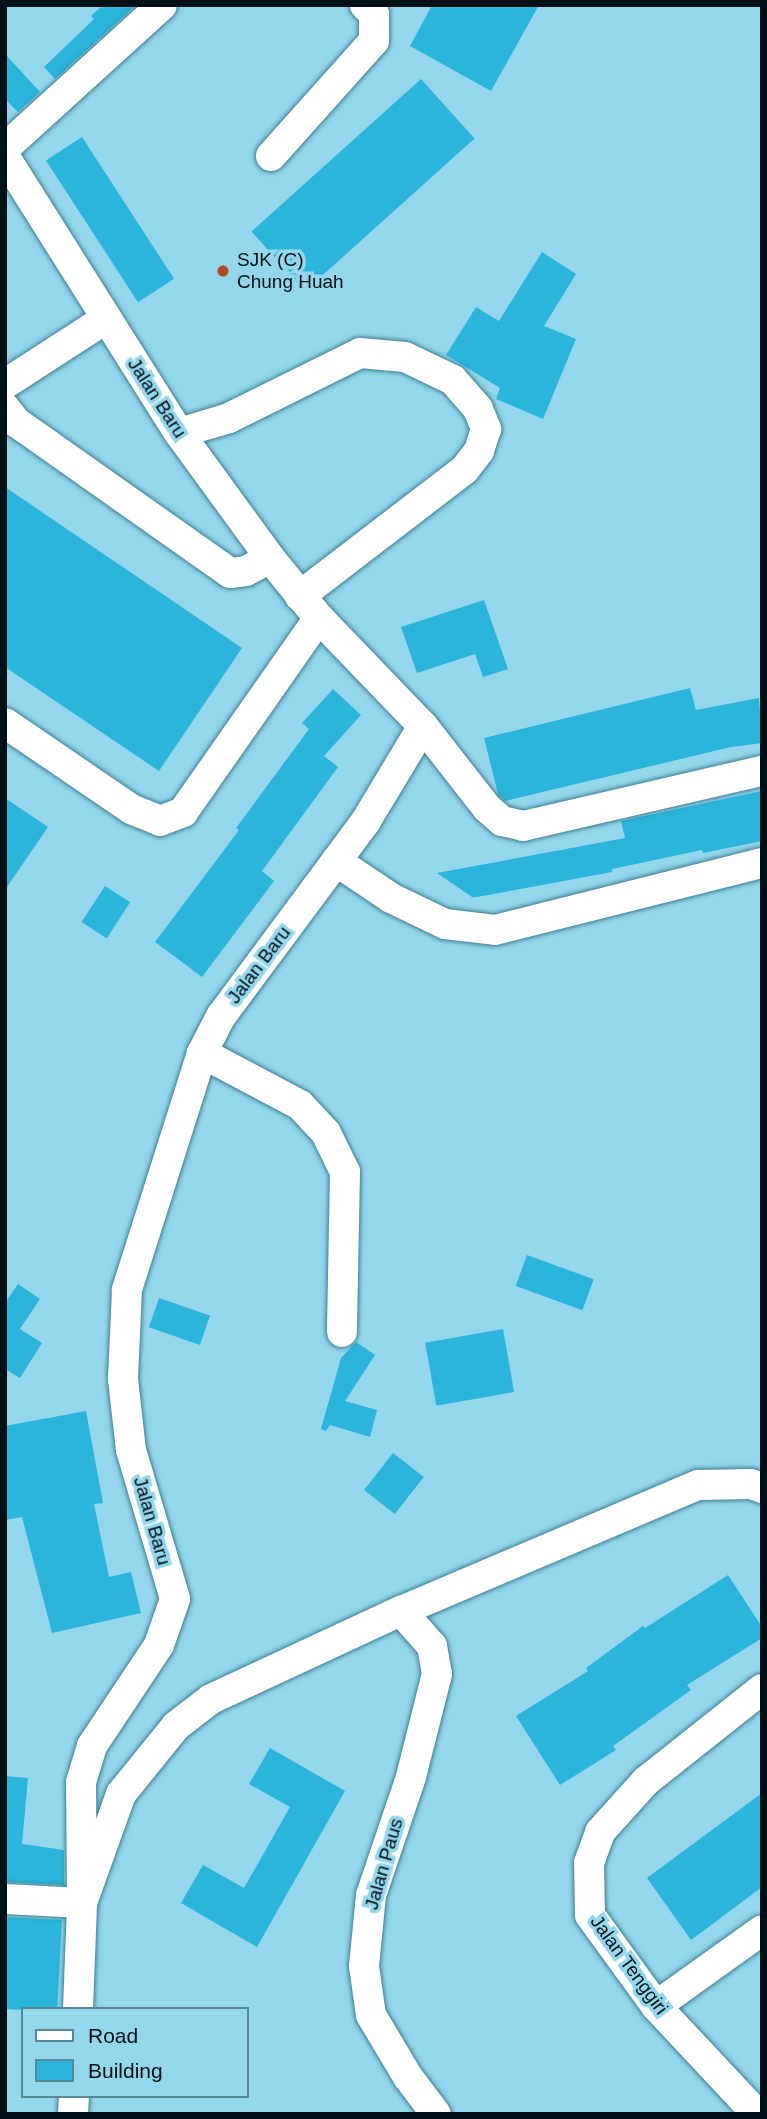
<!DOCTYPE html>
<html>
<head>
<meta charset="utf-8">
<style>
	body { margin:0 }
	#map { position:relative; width:767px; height:2119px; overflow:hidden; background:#94d6ec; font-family:Helvetica,sans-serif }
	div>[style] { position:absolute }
	.building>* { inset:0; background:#2bb5da; transform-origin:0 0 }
	.roads { filter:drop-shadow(0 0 2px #3d7f93) drop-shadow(0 0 2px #3d7f93) }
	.minor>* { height:30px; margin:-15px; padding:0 15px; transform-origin:15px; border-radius:15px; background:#fff }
	.dots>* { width:19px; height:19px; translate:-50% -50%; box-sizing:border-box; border:4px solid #94d6ec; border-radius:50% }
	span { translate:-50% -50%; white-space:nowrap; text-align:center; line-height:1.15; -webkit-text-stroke:7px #94d6ec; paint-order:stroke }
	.poi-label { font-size:19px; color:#001017 }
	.left { translate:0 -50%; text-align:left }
	.street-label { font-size:19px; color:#001017 }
	.frame { position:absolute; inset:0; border:7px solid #001017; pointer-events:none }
	.legend { position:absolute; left:21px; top:2007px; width:228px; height:91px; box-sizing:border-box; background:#94d6ec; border:2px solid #598797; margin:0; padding:9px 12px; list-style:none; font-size:21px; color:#001017 }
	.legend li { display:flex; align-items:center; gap:14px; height:35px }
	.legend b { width:35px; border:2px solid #598797 }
</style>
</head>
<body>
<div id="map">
	<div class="building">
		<div style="clip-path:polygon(103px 5px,136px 5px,55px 79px,44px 67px,94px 19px,91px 16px)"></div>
		<div style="clip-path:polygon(432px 5px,539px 5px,491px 91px,410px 46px)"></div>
		<div style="clip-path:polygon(5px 54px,40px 92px,18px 112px,5px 99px)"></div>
		<div style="left:421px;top:79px;width:80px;height:228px;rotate:48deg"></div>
		<div style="left:82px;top:137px;width:169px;height:43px;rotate:57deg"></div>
		<div style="clip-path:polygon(542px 252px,576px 274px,544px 326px,576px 339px,543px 419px,496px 399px,500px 388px,446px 355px,476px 307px,499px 321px)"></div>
		<div style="clip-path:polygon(5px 487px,242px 648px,159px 771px,5px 667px)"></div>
		<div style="clip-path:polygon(484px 600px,508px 669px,483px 677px,475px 654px,417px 673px,401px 627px)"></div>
		<div style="clip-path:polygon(690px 688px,696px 710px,759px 698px,762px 743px,731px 747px,505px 801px,498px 794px,484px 738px)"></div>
		<div style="clip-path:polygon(333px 689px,361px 715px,324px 756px,338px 767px,262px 871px,274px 881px,202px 977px,155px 942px,239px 830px,236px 828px,309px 729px,302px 723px)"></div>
		<div style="clip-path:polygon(762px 791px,762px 841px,703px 853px,702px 850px,612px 869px,612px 872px,477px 897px,472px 897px,437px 873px,625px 838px,621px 821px)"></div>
		<div style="clip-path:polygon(5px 798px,48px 827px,5px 890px)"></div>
		<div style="left:105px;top:886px;width:30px;height:43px;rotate:33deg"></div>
		<div style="left:527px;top:1255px;width:71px;height:33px;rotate:20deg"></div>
		<div style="clip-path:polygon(18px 1284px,40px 1299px,20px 1329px,42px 1343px,20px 1378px,5px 1369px,5px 1303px)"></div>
		<div style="left:159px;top:1298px;width:54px;height:31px;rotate:19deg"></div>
		<div style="left:503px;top:1329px;width:64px;height:79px;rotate:80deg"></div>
		<div style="clip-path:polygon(356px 1342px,375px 1355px,345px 1401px,377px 1410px,370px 1437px,330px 1425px,326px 1431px,321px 1429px,341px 1358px)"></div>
		<div style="clip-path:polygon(86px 1411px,103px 1503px,94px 1504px,109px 1577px,131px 1572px,141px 1613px,52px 1633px,22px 1517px,5px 1520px,5px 1426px)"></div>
		<div style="left:393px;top:1453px;width:39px;height:47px;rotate:38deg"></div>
		<div style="clip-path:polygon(728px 1575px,762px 1627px,762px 1638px,687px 1685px,691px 1690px,613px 1746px,616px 1750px,560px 1785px,516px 1716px,588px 1671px,586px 1668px,643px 1626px,645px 1628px)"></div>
		<div style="clip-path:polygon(270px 1748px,345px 1791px,257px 1947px,181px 1903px,203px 1865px,244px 1888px,290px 1807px,249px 1784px)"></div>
		<div style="clip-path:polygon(5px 1776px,28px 1778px,22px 1844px,64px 1850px,64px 1885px,5px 1882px)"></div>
		<div style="clip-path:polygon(762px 1793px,762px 1887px,691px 1940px,647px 1878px)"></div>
		<div style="left:5px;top:1917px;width:57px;height:92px;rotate:3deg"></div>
	</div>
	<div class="roads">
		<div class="minor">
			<div style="left:5px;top:148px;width:212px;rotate:-42.3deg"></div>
			<div style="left:271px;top:156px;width:154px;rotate:-48.2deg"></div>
			<div style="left:374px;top:41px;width:27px;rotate:-90deg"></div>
			<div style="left:374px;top:14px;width:13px;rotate:-135deg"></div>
			<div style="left:5px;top:157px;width:326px;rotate:57.8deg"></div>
			<div style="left:179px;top:433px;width:155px;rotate:53.9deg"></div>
			<div style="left:270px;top:558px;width:77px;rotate:50.8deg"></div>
			<div style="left:319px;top:618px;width:150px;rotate:46.1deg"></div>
			<div style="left:423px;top:726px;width:111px;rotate:121deg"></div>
			<div style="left:366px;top:821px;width:243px;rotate:126.6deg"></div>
			<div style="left:221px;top:1016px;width:42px;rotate:117.2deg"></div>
			<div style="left:202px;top:1053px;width:249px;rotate:107.6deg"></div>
			<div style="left:127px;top:1290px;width:89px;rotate:92.6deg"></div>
			<div style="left:123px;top:1379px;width:71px;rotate:83.6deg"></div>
			<div style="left:131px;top:1450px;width:155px;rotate:73.5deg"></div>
			<div style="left:175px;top:1599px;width:49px;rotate:109.2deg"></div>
			<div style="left:159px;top:1645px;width:121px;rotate:123.6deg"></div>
			<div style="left:92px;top:1746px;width:38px;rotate:107deg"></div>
			<div style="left:81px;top:1782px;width:121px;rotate:89.5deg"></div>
			<div style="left:82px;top:1903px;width:77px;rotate:-177deg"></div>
			<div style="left:5px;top:384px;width:121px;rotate:-32.9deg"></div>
			<div style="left:5px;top:408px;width:18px;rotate:52deg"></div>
			<div style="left:16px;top:422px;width:262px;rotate:35.2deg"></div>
			<div style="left:230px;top:573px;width:16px;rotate:-7deg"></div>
			<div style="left:246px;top:571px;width:27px;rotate:-28deg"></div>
			<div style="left:179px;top:433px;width:52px;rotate:-16.7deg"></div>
			<div style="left:229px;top:418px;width:146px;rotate:-26.4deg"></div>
			<div style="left:360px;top:353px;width:45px;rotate:5.1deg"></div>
			<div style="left:405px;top:357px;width:53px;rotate:25.6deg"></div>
			<div style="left:453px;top:380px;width:38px;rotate:49deg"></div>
			<div style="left:478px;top:409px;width:22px;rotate:68deg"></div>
			<div style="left:486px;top:429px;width:23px;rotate:108deg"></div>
			<div style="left:479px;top:451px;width:24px;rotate:128deg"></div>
			<div style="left:464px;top:470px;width:207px;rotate:142.5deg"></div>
			<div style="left:5px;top:723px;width:153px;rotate:34.3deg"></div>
			<div style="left:131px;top:809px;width:31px;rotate:22deg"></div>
			<div style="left:160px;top:821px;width:25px;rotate:-21deg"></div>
			<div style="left:183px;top:812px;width:237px;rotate:-55deg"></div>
			<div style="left:423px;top:726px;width:104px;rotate:52deg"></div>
			<div style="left:487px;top:808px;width:20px;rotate:41deg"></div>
			<div style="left:502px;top:821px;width:22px;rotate:13deg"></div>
			<div style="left:523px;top:826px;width:245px;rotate:-13deg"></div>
			<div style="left:336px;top:861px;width:66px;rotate:33.9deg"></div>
			<div style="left:391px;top:898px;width:60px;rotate:25.7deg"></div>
			<div style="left:445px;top:924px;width:50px;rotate:6.8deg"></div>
			<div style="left:495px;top:930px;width:275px;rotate:-14.1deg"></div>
			<div style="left:202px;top:1053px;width:111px;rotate:28deg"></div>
			<div style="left:300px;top:1105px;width:38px;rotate:47deg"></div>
			<div style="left:326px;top:1133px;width:43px;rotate:64deg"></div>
			<div style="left:345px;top:1172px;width:160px;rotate:91.1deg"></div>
			<div style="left:401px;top:1611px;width:47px;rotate:48.5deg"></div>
			<div style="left:432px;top:1646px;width:28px;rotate:80deg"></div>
			<div style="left:437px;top:1674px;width:106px;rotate:104.2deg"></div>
			<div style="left:411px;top:1777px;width:125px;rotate:108.7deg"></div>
			<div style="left:371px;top:1895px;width:71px;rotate:95.6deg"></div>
			<div style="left:364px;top:1966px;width:49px;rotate:81.9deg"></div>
			<div style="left:371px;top:2015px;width:72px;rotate:59.2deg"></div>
			<div style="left:408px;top:2077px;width:46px;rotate:52.9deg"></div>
			<div style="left:656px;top:2006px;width:130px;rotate:-35.6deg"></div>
			<div style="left:78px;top:2009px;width:106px;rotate:-87.8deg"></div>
			<div style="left:82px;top:1903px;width:116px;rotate:-70.3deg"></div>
			<div style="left:121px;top:1794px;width:87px;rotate:-51deg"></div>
			<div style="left:176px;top:1726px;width:44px;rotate:-37.6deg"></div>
			<div style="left:211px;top:1699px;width:209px;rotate:-24.9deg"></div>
			<div style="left:401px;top:1611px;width:323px;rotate:-23deg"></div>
			<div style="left:698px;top:1485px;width:53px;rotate:-1.1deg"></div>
			<div style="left:751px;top:1484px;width:12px;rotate:20deg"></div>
			<div style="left:73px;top:2114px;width:18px;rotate:-87deg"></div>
			<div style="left:757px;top:2114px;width:148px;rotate:-133.1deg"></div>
			<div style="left:656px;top:2006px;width:112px;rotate:-126deg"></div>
			<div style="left:590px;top:1915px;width:52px;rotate:-91.1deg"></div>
			<div style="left:589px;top:1863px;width:33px;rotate:-70deg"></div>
			<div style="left:600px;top:1832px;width:69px;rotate:-48deg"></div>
			<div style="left:646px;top:1781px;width:148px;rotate:-38.4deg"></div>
		</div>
	</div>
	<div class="dots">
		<div style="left:223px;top:271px;background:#b14b21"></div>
	</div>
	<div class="poi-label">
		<span class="left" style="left:237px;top:271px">SJK (C)<br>Chung Huah</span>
	</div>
	<div class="street-label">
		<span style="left:157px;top:398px;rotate:57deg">Jalan Baru</span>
		<span style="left:259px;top:965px;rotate:-53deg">Jalan Baru</span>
		<span style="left:152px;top:1521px;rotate:74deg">Jalan Baru</span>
		<span style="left:384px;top:1864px;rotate:-74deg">Jalan Paus</span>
		<span style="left:629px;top:1965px;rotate:54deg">Jalan Tenggiri</span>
	</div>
	<div class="frame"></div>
	<ul class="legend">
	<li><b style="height:9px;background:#fff"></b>Road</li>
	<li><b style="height:19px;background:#2bb5da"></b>Building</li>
	</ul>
</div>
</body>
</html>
